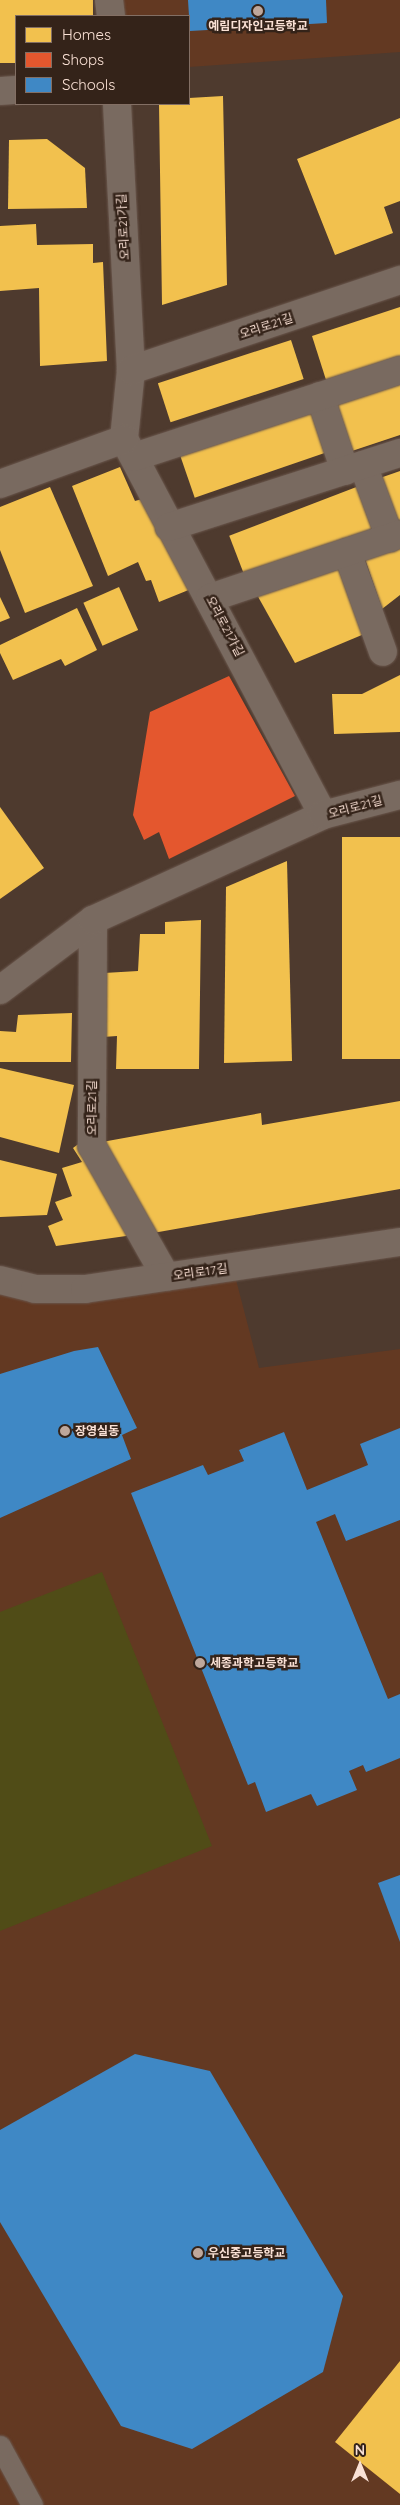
<!DOCTYPE html>
<html>
<head>
<meta charset="utf-8">
<style>
	body { margin:0 }
	#map { position:relative; width:400px; height:2505px; overflow:hidden; background:#4e3a2e; font-family:Quicksand,"Noto Sans KR",sans-serif }
	div>[style] { position:absolute }
	.built>* { inset:0; background:#633922 }
	.green>* { inset:0; background:#504c17 }
	.homes>* { inset:0; background:#f2c14e; transform-origin:0 0 }
	.shops>* { inset:0; background:#e4572e }
	.schools>* { inset:0; background:#3f88c5 }
	.roads { filter:drop-shadow(0 0 1px #6a574d) drop-shadow(0 0 1px #6a574d) }
	.service>* { height:21px; margin:-10.5px; padding:0 10.5px; transform-origin:10.5px; border-radius:10.5px; background:#796a60 }
	.minor>* { height:28px; margin:-14px; padding:0 14px; transform-origin:14px; border-radius:14px; background:#796a60 }
	.dots>* { width:14px; height:14px; translate:-50% -50%; box-sizing:border-box; border:2px solid #342319; border-radius:50% }
	span { translate:-50% -50%; white-space:nowrap; text-align:center; line-height:1.15; -webkit-text-stroke:5px #342319; paint-order:stroke }
	.poi-label { font-size:12px; color:#fae1d5; font-weight:700 }
	.left { translate:0 -50%; text-align:left }
	.street-label { font-size:12px; color:#fae1d5 }
	.legend { position:absolute; left:15px; top:15px; width:175px; height:90px; box-sizing:border-box; background:#342319; border:1px solid #836f64; margin:0; padding:6px 9px; list-style:none; font-size:15px; color:#fae1d5 }
	.legend li { display:flex; align-items:center; gap:10px; height:25px }
	.legend b { width:25px; border:1px solid #836f64 }
	.north { position:absolute; left:335px; top:2440px; width:50px; height:50px; -webkit-text-stroke:4px #342319; paint-order:stroke; rotate:0deg; font-size:14px; font-weight:700; line-height:20px; text-align:center; color:#fae1d5 }
	.north::after { content:''; display:block; margin:auto; width:18px; height:22px; background:#fae1d5; clip-path:polygon(50% 0,100% 100%,50% 72%,0 100%) }
</style>
</head>
<body>
<div id="map">
	<div class="built">
		<div style="clip-path:polygon(109px 0,400px 0,400px 52px,189px 67px,189px 16px,111px 16px)"></div>
		<div style="clip-path:polygon(235px 1276px,259px 1368px,400px 1349px,400px 2505px,0 2505px,0 1292px)"></div>
	</div>
	<div class="green">
		<div style="clip-path:polygon(102px 1572px,212px 1846px,0 1931px,0 1612px)"></div>
	</div>
	<div class="homes">
		<div style="clip-path:polygon(0 0,93px 0,93px 16px,16px 16px,16px 63px,0 63px)"></div>
		<div style="clip-path:polygon(223px 96px,227px 285px,162px 305px,159px 104px,189px 104px,189px 98px)"></div>
		<div style="clip-path:polygon(400px 118px,400px 201px,384px 207px,393px 233px,335px 255px,297px 159px)"></div>
		<div style="clip-path:polygon(47px 139px,85px 168px,87px 208px,8px 209px,9px 140px)"></div>
		<div style="clip-path:polygon(36px 224px,37px 245px,93px 244px,93px 263px,103px 262px,107px 361px,40px 366px,39px 288px,0 291px,0 226px)"></div>
		<div style="clip-path:polygon(400px 307px,400px 359px,327px 383px,312px 336px)"></div>
		<div style="left:291px;top:340px;width:41px;height:140px;rotate:72deg"></div>
		<div style="clip-path:polygon(400px 382px,400px 435px,352px 451px,334px 403px)"></div>
		<div style="left:314px;top:408px;width:46px;height:142px;rotate:71deg"></div>
		<div style="clip-path:polygon(120px 467px,135px 501px,142px 499px,191px 589px,159px 602px,151px 580px,146px 581px,138px 562px,108px 576px,72px 486px)"></div>
		<div style="clip-path:polygon(400px 471px,400px 521px,395px 522px,380px 478px)"></div>
		<div style="left:359px;top:486px;width:49px;height:139px;rotate:69deg"></div>
		<div style="clip-path:polygon(50px 487px,93px 586px,25px 613px,0 550px,0 507px)"></div>
		<div style="clip-path:polygon(400px 544px,400px 595px,382px 609px,364px 556px)"></div>
		<div style="clip-path:polygon(344px 564px,369px 632px,295px 663px,256px 593px)"></div>
		<div style="left:119px;top:587px;width:47px;height:39px;rotate:66deg"></div>
		<div style="clip-path:polygon(0 597px,10px 618px,0 622px)"></div>
		<div style="clip-path:polygon(77px 608px,97px 650px,65px 666px,61px 659px,13px 680px,0 653px,0 645px)"></div>
		<div style="clip-path:polygon(400px 675px,400px 732px,334px 734px,332px 694px,362px 694px)"></div>
		<div style="clip-path:polygon(0 807px,44px 868px,0 899px)"></div>
		<div style="left:342px;top:837px;width:58px;height:222px"></div>
		<div style="clip-path:polygon(287px 861px,292px 1061px,224px 1063px,226px 887px)"></div>
		<div style="clip-path:polygon(201px 920px,199px 1069px,116px 1069px,117px 1036px,103px 1037px,104px 973px,138px 971px,140px 934px,165px 934px,165px 922px)"></div>
		<div style="clip-path:polygon(72px 1013px,71px 1062px,0 1062px,0 1031px,16px 1032px,18px 1015px)"></div>
		<div style="clip-path:polygon(0 1068px,74px 1085px,59px 1153px,0 1137px)"></div>
		<div style="clip-path:polygon(400px 1101px,400px 1189px,153px 1233px,102px 1142px,261px 1113px,262px 1125px)"></div>
		<div style="clip-path:polygon(81px 1142px,133px 1235px,56px 1246px,48px 1226px,63px 1220px,55px 1202px,72px 1196px,62px 1168px,82px 1162px,73px 1148px)"></div>
		<div style="clip-path:polygon(0 1160px,57px 1174px,47px 1215px,0 1217px)"></div>
		<div style="clip-path:polygon(400px 2361px,400px 2494px,335px 2442px)"></div>
	</div>
	<div class="shops">
		<div style="clip-path:polygon(229px 676px,295px 796px,169px 859px,159px 832px,144px 840px,133px 815px,150px 712px)"></div>
	</div>
	<div class="schools">
		<div style="clip-path:polygon(188px 0,326px 0,327px 23px,190px 31px)"></div>
		<div style="clip-path:polygon(98px 1347px,137px 1428px,122px 1435px,131px 1459px,0 1518px,0 1374px,74px 1351px)"></div>
		<div style="clip-path:polygon(400px 1428px,400px 1520px,346px 1541px,335px 1514px,316px 1522px,388px 1699px,400px 1694px,400px 1758px,366px 1772px,363px 1765px,349px 1771px,357px 1790px,317px 1806px,311px 1794px,266px 1812px,255px 1782px,248px 1785px,131px 1493px,203px 1465px,208px 1475px,244px 1461px,239px 1450px,284px 1432px,307px 1490px,368px 1465px,360px 1444px)"></div>
		<div style="clip-path:polygon(400px 1875px,400px 1942px,378px 1883px)"></div>
		<div style="clip-path:polygon(135px 2054px,210px 2071px,343px 2296px,323px 2372px,192px 2449px,121px 2426px,0 2222px,0 2130px)"></div>
	</div>
	<div class="roads">
		<div class="service">
			<div style="left:0;top:2446px;width:67px;rotate:61.5deg"></div>
		</div>
		<div class="minor">
			<div style="left:109px;top:0;width:16px;rotate:83deg"></div>
			<div style="left:0;top:91px;width:16px;rotate:-4deg"></div>
			<div style="left:117px;top:104px;width:266px;rotate:87deg"></div>
			<div style="left:131px;top:370px;width:69px;rotate:95.8deg"></div>
			<div style="left:124px;top:439px;width:425px;rotate:62.1deg"></div>
			<div style="left:131px;top:370px;width:284px;rotate:-18.5deg"></div>
			<div style="left:320px;top:396px;width:79px;rotate:71.6deg"></div>
			<div style="left:134px;top:457px;width:280px;rotate:-18.1deg"></div>
			<div style="left:363px;top:465px;width:78px;rotate:69.7deg"></div>
			<div style="left:0;top:484px;width:132px;rotate:-19.9deg"></div>
			<div style="left:169px;top:527px;width:243px;rotate:-17.8deg"></div>
			<div style="left:347px;top:552px;width:106px;rotate:70.2deg"></div>
			<div style="left:210px;top:598px;width:200px;rotate:-18.6deg"></div>
			<div style="left:93px;top:920px;width:226px;rotate:90.3deg"></div>
			<div style="left:92px;top:1146px;width:150px;rotate:60.5deg"></div>
			<div style="left:0;top:990px;width:116px;rotate:-37deg"></div>
			<div style="left:93px;top:920px;width:253px;rotate:-24.5deg"></div>
			<div style="left:323px;top:815px;width:80px;rotate:-14.6deg"></div>
			<div style="left:0;top:1280px;width:36px;rotate:14deg"></div>
			<div style="left:35px;top:1289px;width:50px"></div>
			<div style="left:85px;top:1289px;width:318px;rotate:-8.5deg"></div>
		</div>
	</div>
	<div class="dots">
		<div style="left:258px;top:11px;background:#bea79b"></div>
		<div style="left:65px;top:1431px;background:#bea79b"></div>
		<div style="left:200px;top:1663px;background:#bea79b"></div>
		<div style="left:198px;top:2253px;background:#bea79b"></div>
	</div>
	<div class="poi-label">
		<span style="left:258px;top:26px">예림디자인고등학교</span>
		<span class="left" style="left:75px;top:1431px">장영실동</span>
		<span class="left" style="left:210px;top:1663px">세종과학고등학교</span>
		<span class="left" style="left:208px;top:2253px">우신중고등학교</span>
	</div>
	<div class="street-label">
		<span style="left:123px;top:227px;rotate:-93deg">오리로21가길</span>
		<span style="left:266px;top:326px;rotate:-18deg">오리로21길</span>
		<span style="left:225px;top:626px;rotate:62deg">오리로21가길</span>
		<span style="left:355px;top:807px;rotate:-15deg">오리로21길</span>
		<span style="left:92px;top:1108px;rotate:-90deg">오리로21길</span>
		<span style="left:200px;top:1272px;rotate:-8deg">오리로17길</span>
	</div>
	<ul class="legend">
	<li><b style="height:14px;background:#f2c14e"></b>Homes</li>
	<li><b style="height:14px;background:#e4572e"></b>Shops</li>
	<li><b style="height:14px;background:#3f88c5"></b>Schools</li>
	</ul>
	<div class="north">N</div>
</div>
</body>
</html>
